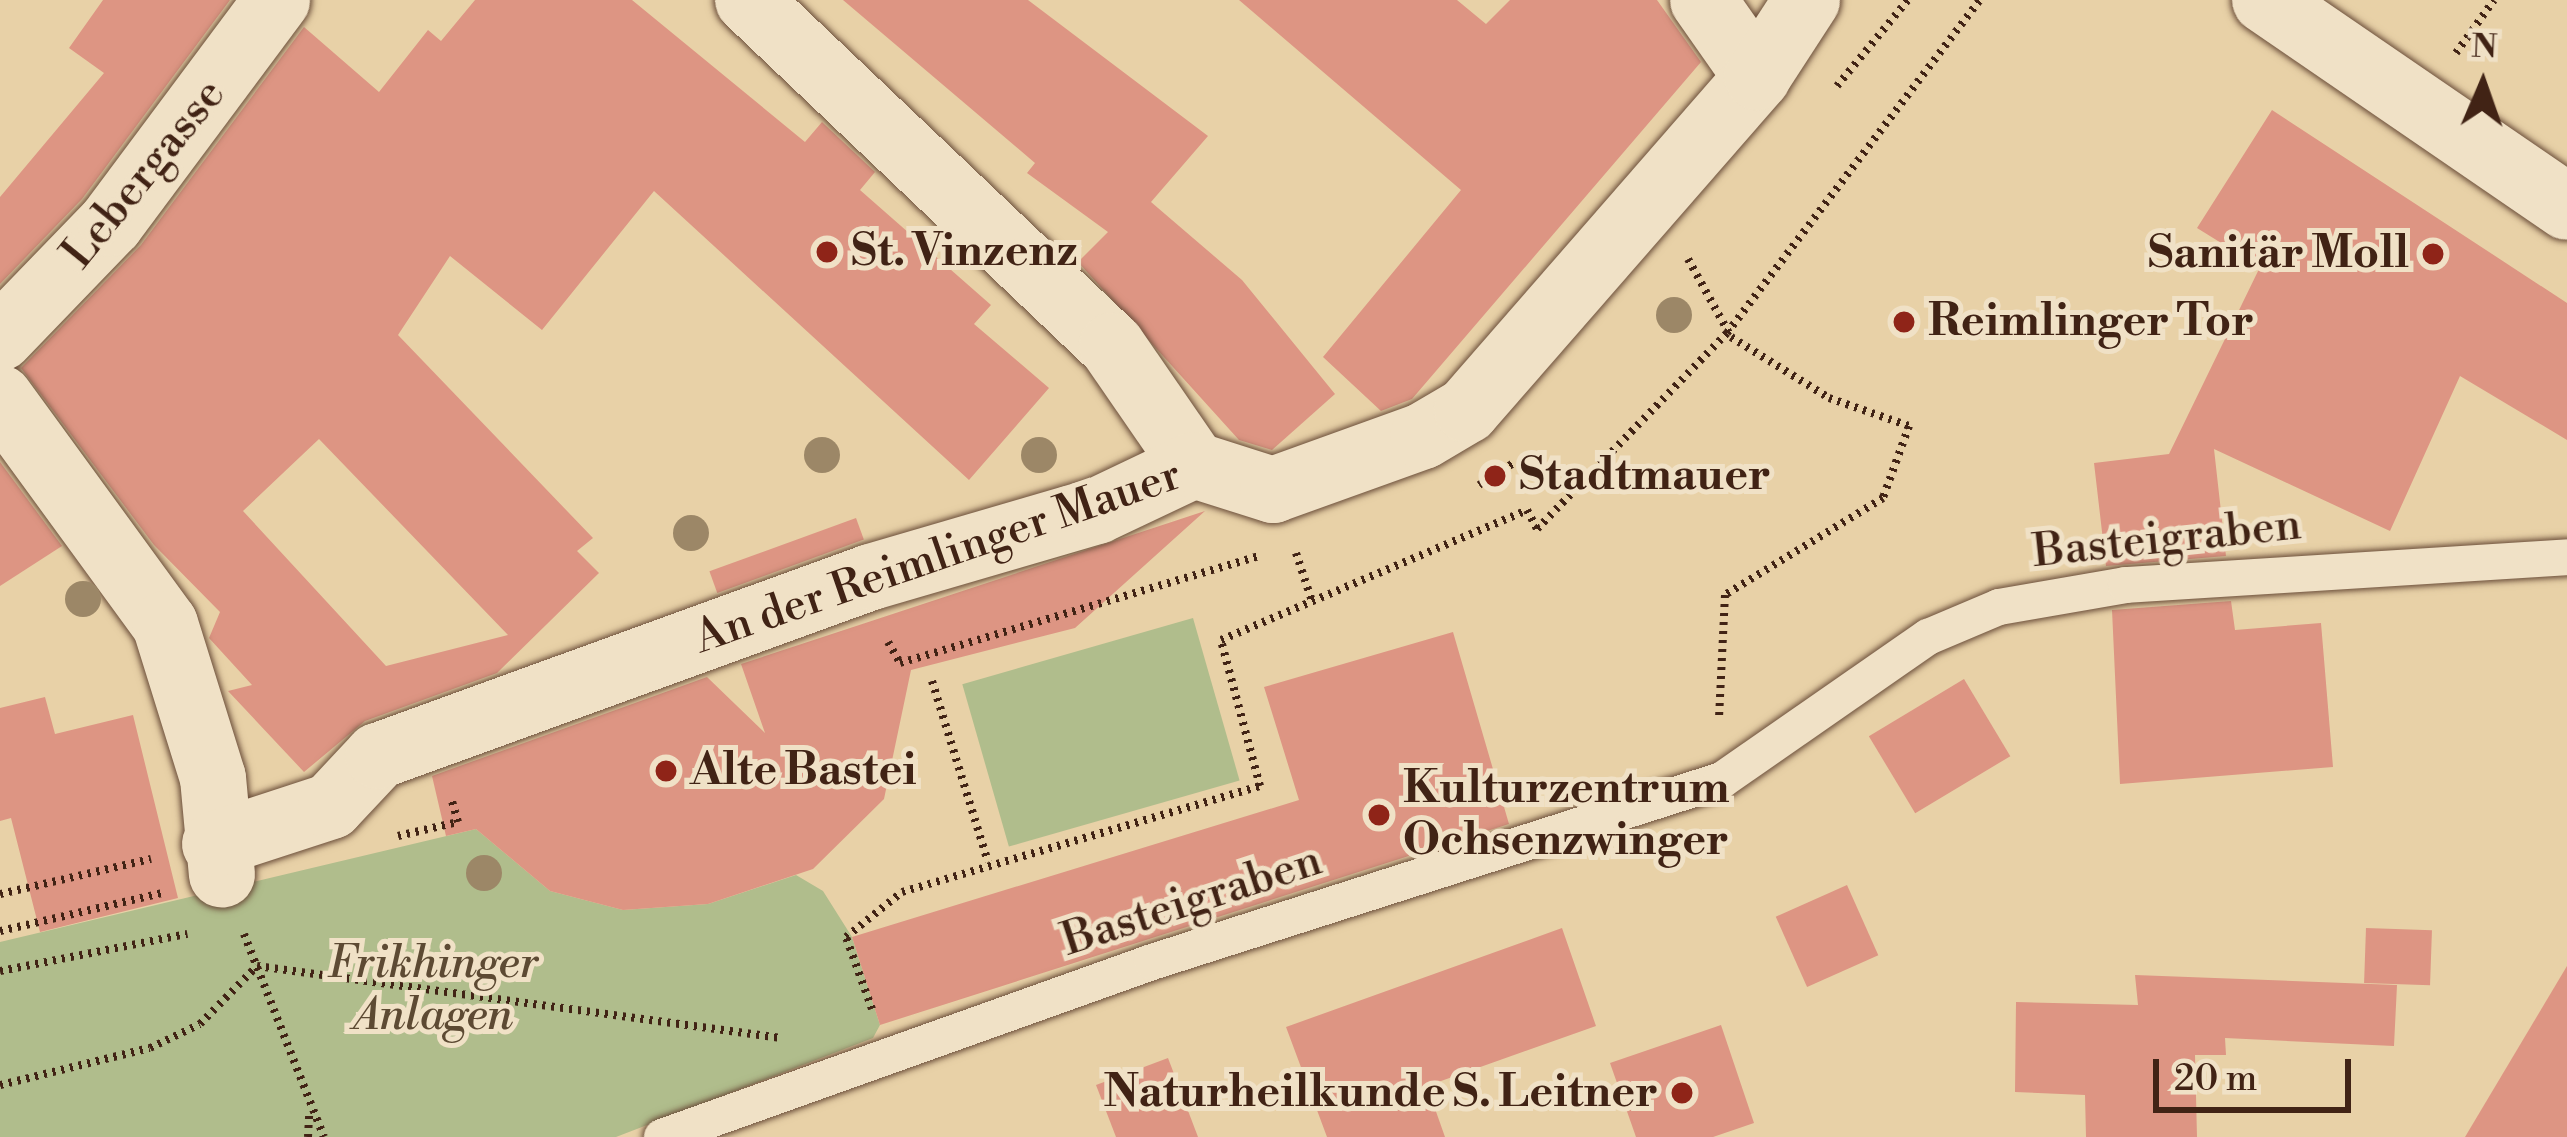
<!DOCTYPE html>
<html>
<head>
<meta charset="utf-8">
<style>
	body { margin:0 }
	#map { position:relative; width:2567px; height:1137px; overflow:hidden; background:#e8d1a7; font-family:"Libre Bodoni",serif }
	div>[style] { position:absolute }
	.green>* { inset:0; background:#b0bd8c; transform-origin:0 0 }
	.building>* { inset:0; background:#dd9583; transform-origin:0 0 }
	.path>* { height:8px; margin-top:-4px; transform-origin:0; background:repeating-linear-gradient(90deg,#412315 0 3px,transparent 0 9px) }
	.roads { filter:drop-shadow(0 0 3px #6b4e3a) drop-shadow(0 0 3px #6b4e3a) }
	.service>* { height:36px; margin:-18px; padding:0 18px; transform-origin:18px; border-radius:18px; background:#f0e1c6 }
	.minor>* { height:66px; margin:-33px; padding:0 33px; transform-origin:33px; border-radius:33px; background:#f0e1c6 }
	.trees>* { width:36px; height:36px; margin:-18px; border-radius:50%; background:#9c8767 }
	.dots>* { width:33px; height:33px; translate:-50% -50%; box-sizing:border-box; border:6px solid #f0e1c6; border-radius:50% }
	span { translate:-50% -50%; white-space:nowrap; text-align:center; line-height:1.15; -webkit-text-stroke:10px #f0e1c6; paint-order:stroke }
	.street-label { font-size:45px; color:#412315 }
	.poi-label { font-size:45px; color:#412315; font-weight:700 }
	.left { translate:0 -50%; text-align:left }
	.right { translate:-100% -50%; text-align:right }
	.park-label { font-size:45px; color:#5d4a33; font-style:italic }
	.north { position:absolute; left:2423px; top:24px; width:120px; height:120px; -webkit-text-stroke:9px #f0e1c6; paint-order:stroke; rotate:2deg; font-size:33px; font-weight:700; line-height:48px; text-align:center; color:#412315 }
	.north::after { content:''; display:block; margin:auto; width:42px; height:54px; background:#412315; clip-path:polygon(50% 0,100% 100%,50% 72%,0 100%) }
	.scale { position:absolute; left:2153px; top:1059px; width:198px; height:54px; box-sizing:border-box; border:6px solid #412315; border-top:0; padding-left:15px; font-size:36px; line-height:42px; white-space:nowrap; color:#412315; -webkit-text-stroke:9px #f0e1c6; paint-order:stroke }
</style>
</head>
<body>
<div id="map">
	<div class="green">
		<div style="left:1193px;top:618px;width:169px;height:240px;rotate:74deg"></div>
		<div style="clip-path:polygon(476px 829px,550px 891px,623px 910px,708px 904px,796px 875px,823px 891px,852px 937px,880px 1025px,873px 1038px,616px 1137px,0 1137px,0 942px)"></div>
	</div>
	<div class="building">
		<div style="clip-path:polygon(103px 0,230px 0,82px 199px,0 284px,0 197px,104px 73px,69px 48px)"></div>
		<div style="clip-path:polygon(evenodd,475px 0,632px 0,805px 142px,822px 122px,875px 172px,860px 190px,991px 305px,974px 324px,1049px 388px,969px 480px,654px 191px,542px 330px,450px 256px,398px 335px,593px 538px,577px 551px,599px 573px,497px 673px,365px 721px,304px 772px,228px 691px,252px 685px,209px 638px,220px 612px,154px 545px,21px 368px,141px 245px,304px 27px,379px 92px,428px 30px,441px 41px,475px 0,319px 439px,508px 635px,386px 666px,243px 511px,319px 439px)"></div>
		<div style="clip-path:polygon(843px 0,1028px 0,1208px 136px,1151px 202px,1242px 280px,1335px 394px,1272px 450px,1239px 440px,1078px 262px,1108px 232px,1027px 173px,1035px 163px)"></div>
		<div style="clip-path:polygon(1239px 0,1457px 0,1486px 24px,1510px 0,1657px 0,1701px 62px,1412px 399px,1381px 411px,1323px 357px,1461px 190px)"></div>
		<div style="clip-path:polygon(2272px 110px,2567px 303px,2567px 440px,2460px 376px,2390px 531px,2214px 449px,2226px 556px,2106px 566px,2094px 463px,2169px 454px,2260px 267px,2197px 228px)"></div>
		<div style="clip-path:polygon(0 462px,62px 546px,0 586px)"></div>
		<div style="clip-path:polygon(1205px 511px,1075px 628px,911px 670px,884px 799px,813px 869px,708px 904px,623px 910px,550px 891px,476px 829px,446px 836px,432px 776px,707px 677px,765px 733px,741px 664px)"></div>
		<div style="left:856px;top:518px;width:23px;height:156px;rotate:70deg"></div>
		<div style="clip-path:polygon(2231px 601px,2235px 630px,2321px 623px,2333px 767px,2120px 784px,2112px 610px)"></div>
		<div style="clip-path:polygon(1453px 632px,1509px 824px,880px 1025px,852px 937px,1299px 800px,1264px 687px)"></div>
		<div style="left:1964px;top:679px;width:90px;height:111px;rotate:59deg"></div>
		<div style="clip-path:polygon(45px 697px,55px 734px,133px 715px,178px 898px,40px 932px,11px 818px,0 821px,0 708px)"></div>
		<div style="left:1847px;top:885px;width:77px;height:78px;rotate:66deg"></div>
		<div style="clip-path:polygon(1562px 928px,1596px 1026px,1427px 1086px,1445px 1137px,1327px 1137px,1286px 1027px)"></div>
		<div style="left:2366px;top:928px;width:66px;height:55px;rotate:2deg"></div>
		<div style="clip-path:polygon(2567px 966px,2567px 1137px,2465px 1137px)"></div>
		<div style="clip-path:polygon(2135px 975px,2397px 985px,2394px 1046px,2225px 1038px,2226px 1055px,2195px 1055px,2197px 1137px,2086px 1137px,2085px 1095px,2015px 1092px,2016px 1002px,2138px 1005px)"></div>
		<div style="clip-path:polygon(1721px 1025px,1754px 1123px,1713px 1137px,1636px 1137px,1610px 1063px)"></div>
		<div style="clip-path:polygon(1168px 1058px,1198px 1137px,1116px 1137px,1096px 1085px)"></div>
	</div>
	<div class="path">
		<div style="left:2456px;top:53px;width:65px;rotate:-54.4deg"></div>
		<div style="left:1837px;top:86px;width:112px;rotate:-50.5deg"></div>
		<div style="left:1688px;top:259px;width:89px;rotate:61.1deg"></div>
		<div style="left:1731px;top:337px;width:115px;rotate:31.9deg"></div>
		<div style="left:1829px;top:398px;width:85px;rotate:19.3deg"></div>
		<div style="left:1909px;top:426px;width:77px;rotate:109.9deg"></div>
		<div style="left:1883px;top:498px;width:185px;rotate:148.5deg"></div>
		<div style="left:1725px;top:595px;width:124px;rotate:92.8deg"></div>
		<div style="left:1479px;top:485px;width:43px;rotate:-32.6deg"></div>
		<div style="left:1296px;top:553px;width:51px;rotate:71.6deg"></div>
		<div style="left:888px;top:642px;width:24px;rotate:60deg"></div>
		<div style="left:900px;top:663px;width:375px;rotate:-16.6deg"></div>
		<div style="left:932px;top:681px;width:189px;rotate:72.8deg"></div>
		<div style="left:398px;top:836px;width:62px;rotate:-13.1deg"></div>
		<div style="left:458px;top:822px;width:26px;rotate:-106deg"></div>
		<div style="left:0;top:894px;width:155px;rotate:-13.1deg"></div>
		<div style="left:0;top:931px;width:166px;rotate:-13.2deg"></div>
		<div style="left:244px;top:934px;width:218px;rotate:68.5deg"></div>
		<div style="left:0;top:971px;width:191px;rotate:-11.2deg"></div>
		<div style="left:872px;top:1009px;width:77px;rotate:-109.9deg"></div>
		<div style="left:846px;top:937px;width:72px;rotate:-38.8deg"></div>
		<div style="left:902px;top:892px;width:373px;rotate:-16.5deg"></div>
		<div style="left:1260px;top:786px;width:151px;rotate:-105deg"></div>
		<div style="left:1221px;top:640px;width:332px;rotate:-23deg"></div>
		<div style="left:1527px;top:510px;width:21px;rotate:62deg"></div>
		<div style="left:1537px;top:529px;width:273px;rotate:-45.9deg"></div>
		<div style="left:1727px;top:333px;width:418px;rotate:-52.8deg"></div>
		<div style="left:0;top:1085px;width:154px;rotate:-13.9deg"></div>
		<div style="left:150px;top:1048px;width:55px;rotate:-25.6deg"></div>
		<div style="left:200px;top:1024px;width:81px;rotate:-45.5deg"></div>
		<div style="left:257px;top:966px;width:529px;rotate:7.82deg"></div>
		<div style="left:308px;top:1137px;width:22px;rotate:-87deg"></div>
	</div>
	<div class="roads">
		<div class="service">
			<div style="left:662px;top:1137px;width:520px;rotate:-19.65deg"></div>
			<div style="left:1152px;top:962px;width:598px;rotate:-17.71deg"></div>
			<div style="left:1722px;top:780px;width:251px;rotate:-34.8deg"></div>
			<div style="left:1928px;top:637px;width:77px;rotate:-22.9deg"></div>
			<div style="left:1999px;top:607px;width:129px;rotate:-9.8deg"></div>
			<div style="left:2126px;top:585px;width:442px;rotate:-3.6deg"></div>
		</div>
		<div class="minor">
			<div style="left:748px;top:0;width:502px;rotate:43.55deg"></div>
			<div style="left:1112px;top:346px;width:145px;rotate:55.4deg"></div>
			<div style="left:1703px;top:0;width:94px;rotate:55deg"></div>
			<div style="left:2265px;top:0;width:366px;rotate:34.4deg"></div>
			<div style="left:0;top:338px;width:160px;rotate:-46deg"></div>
			<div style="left:111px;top:223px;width:278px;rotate:-53.3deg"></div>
			<div style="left:0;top:398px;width:280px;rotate:53.9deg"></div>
			<div style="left:165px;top:624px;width:161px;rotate:72.7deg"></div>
			<div style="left:213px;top:778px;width:97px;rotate:84.7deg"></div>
			<div style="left:215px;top:844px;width:122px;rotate:-18.1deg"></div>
			<div style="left:331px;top:806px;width:69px;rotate:-46.8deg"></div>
			<div style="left:378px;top:756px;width:524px;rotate:-19.96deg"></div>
			<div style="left:871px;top:577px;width:235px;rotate:-16.3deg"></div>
			<div style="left:1097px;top:511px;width:107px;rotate:-25.4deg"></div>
			<div style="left:1194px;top:465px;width:83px;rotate:17.6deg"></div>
			<div style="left:1273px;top:490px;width:159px;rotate:-19.8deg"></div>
			<div style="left:1423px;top:436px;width:51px;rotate:-30.6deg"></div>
			<div style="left:1467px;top:410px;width:442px;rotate:-48.9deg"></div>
			<div style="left:1757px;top:77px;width:92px;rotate:-57deg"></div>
		</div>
	</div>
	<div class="trees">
		<div style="left:1674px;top:315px"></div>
		<div style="left:822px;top:455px"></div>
		<div style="left:1039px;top:455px"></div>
		<div style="left:691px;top:533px"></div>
		<div style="left:83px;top:599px"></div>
		<div style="left:484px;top:873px"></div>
	</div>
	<div class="dots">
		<div style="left:827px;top:252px;background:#8f2418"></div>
		<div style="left:2433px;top:254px;background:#8f2418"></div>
		<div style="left:1904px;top:322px;background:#8f2418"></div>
		<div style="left:1495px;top:476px;background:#8f2418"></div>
		<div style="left:666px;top:771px;background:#8f2418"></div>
		<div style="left:1379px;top:815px;background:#8f2418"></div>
		<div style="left:1682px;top:1093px;background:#8f2418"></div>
	</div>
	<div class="street-label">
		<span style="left:144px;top:174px;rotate:-51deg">Lebergasse</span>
		<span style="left:2167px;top:539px;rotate:-6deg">Basteigraben</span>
		<span style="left:938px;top:557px;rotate:-19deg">An der Reimlinger Mauer</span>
		<span style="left:1192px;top:901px;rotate:-18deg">Basteigraben</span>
	</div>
	<div class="poi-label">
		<span class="left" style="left:851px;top:252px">St. Vinzenz</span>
		<span class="right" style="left:2409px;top:254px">Sanitär Moll</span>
		<span class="left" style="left:1928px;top:322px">Reimlinger Tor</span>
		<span class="left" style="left:1519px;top:476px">Stadtmauer</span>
		<span class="left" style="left:690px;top:771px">Alte Bastei</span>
		<span class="left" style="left:1403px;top:815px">Kulturzentrum<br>Ochsenzwinger</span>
		<span class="right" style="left:1658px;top:1093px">Naturheilkunde S. Leitner</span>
	</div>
	<div class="park-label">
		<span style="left:433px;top:990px">Frikhinger<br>Anlagen</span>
	</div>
	<div class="north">N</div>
	<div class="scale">20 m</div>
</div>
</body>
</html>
